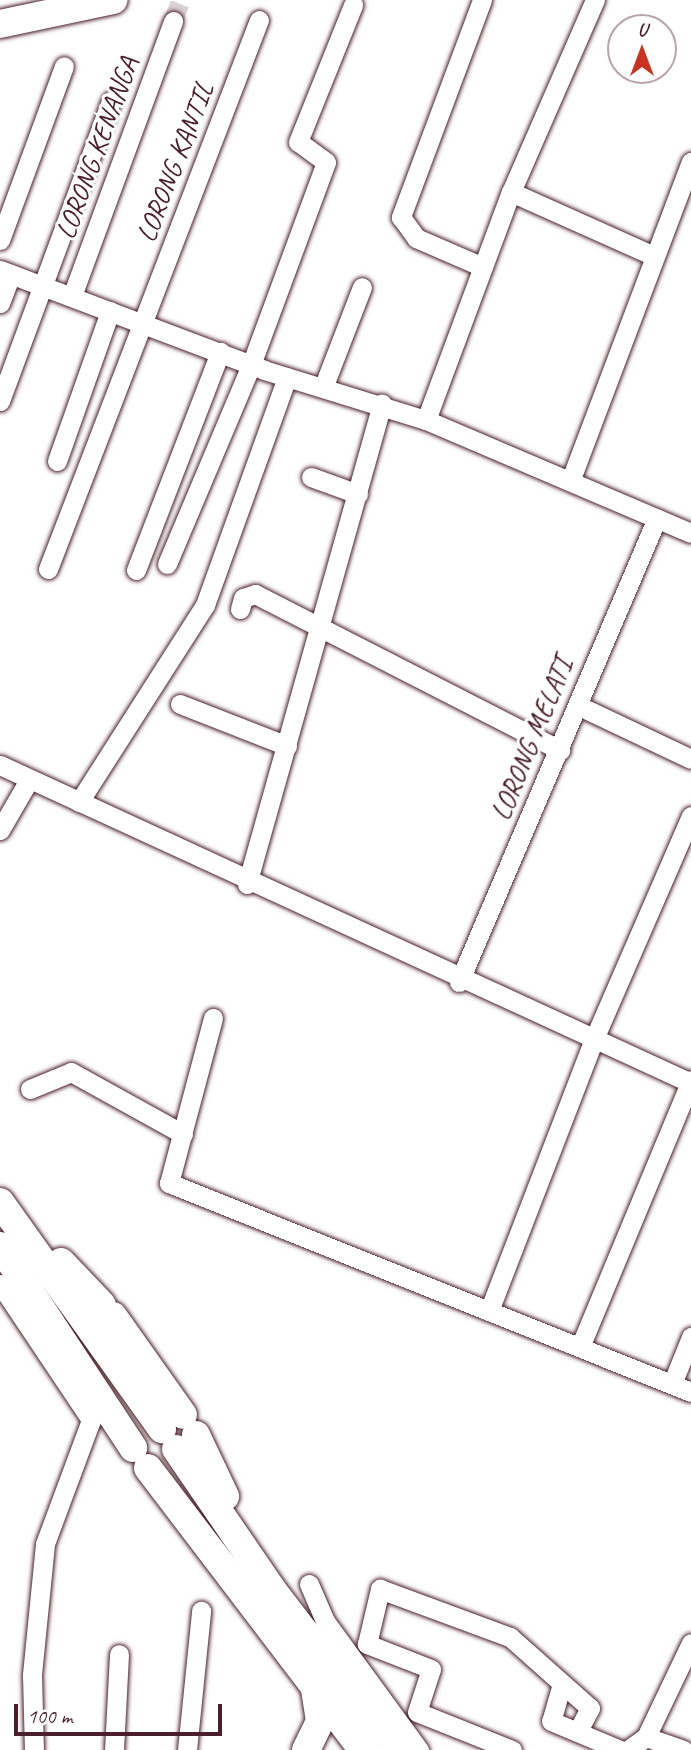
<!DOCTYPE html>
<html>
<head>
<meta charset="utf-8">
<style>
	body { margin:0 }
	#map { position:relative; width:691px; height:1750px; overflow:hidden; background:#fff; font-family:Caveat,sans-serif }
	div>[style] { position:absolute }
	.minor-tunnel>* { height:19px; margin-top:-9.5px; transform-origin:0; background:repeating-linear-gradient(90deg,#dbd2d5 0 19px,transparent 0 29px) }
	.roads { filter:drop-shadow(0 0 2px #4a1f2b) drop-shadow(0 0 2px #4a1f2b) }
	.minor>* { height:19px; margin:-9.5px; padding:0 9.5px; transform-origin:9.5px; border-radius:9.5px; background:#fff }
	.highway>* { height:28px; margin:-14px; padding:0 14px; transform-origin:14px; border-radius:14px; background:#fff }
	span { translate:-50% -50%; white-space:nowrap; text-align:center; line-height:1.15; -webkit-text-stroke:6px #fff; paint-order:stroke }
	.street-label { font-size:28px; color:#4a1f2b }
	.north { position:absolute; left:607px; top:14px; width:70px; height:70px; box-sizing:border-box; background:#fff; border:2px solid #b7a5aa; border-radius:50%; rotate:0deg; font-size:19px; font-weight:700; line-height:28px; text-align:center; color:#4a1f2b }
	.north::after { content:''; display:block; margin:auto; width:24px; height:32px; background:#c8321e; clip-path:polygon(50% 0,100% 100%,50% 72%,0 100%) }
	.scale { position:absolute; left:14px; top:1704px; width:208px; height:32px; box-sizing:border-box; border:4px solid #4a1f2b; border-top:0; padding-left:9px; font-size:21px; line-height:24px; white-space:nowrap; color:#4a1f2b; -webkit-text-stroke:5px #fff; paint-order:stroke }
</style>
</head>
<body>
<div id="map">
	<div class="minor-tunnel">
		<div style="left:173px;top:21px;width:22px;rotate:-69deg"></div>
	</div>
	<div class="roads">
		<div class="minor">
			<div style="left:482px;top:0;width:232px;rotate:110.5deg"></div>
			<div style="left:401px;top:217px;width:26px;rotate:54deg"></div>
			<div style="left:416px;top:238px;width:73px;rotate:23.4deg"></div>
			<div style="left:511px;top:192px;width:210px;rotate:-66.4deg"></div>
			<div style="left:0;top:240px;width:185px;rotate:-69.8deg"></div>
			<div style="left:0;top:270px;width:282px;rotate:20.7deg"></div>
			<div style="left:264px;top:370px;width:170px;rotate:17.2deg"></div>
			<div style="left:426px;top:420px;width:288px;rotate:23.1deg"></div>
			<div style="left:72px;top:296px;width:293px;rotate:-69.8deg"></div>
			<div style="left:0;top:303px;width:31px;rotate:-69deg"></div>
			<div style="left:323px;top:388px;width:108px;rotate:-68.9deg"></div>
			<div style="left:0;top:401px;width:320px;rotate:-69.7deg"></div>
			<div style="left:426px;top:420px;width:243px;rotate:-69.6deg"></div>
			<div style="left:511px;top:192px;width:154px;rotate:24.1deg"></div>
			<div style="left:57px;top:461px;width:159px;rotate:-70.5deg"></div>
			<div style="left:311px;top:477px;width:50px;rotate:19.9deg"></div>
			<div style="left:571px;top:479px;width:339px;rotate:-69.3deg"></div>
			<div style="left:167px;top:564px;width:216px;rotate:-67.1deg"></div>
			<div style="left:251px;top:365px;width:216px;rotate:-69.7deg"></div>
			<div style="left:326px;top:162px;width:34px;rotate:-144deg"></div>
			<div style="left:298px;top:142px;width:148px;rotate:-68.1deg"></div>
			<div style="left:48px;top:569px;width:588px;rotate:-68.98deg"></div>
			<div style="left:136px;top:570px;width:234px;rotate:-68.9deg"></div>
			<div style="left:240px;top:609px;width:11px;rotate:-75deg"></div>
			<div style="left:243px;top:598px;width:13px;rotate:-18deg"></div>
			<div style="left:255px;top:594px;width:343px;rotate:27.1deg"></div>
			<div style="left:180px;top:704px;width:115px;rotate:21.4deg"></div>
			<div style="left:579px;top:706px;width:124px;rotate:25.3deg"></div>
			<div style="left:0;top:765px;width:761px;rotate:24.71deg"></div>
			<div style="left:79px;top:802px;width:234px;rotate:-57.4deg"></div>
			<div style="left:205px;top:605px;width:242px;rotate:-70.2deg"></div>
			<div style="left:0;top:830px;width:58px;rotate:-59.9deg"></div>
			<div style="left:247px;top:884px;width:499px;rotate:-74.3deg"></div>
			<div style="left:459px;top:982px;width:504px;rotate:-66.89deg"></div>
			<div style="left:213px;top:1018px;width:171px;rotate:104.9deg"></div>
			<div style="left:169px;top:1183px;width:562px;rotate:21.82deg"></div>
			<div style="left:30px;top:1089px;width:44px;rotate:-22.5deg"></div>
			<div style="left:71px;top:1072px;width:128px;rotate:29deg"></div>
			<div style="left:0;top:1284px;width:164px;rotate:56.2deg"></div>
			<div style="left:91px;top:1420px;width:132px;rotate:110.4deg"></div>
			<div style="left:45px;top:1544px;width:132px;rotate:95.7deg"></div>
			<div style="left:32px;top:1675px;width:75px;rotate:88.5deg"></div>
			<div style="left:489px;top:1311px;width:292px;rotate:-68.9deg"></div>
			<div style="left:594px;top:1039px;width:243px;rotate:-66.5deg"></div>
			<div style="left:580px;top:1347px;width:289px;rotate:-67.4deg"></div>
			<div style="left:672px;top:1384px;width:51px;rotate:-68deg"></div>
			<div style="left:309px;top:1584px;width:40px;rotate:66.6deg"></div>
			<div style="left:325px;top:1621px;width:160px;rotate:53.9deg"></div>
			<div style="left:561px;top:1687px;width:35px;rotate:106deg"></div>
			<div style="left:551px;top:1721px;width:75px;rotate:22.8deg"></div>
			<div style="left:646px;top:1737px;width:39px;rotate:19deg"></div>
			<div style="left:114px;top:1750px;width:96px;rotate:-87deg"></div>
			<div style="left:187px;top:1750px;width:140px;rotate:-84.2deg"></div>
			<div style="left:512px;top:1750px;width:102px;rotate:-158.2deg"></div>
			<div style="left:417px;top:1712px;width:45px;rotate:-72deg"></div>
			<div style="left:431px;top:1669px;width:69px;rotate:-158.7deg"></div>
			<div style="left:367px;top:1644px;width:57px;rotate:-76.7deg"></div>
			<div style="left:380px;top:1589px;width:139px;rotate:20.3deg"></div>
			<div style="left:510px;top:1637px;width:107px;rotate:41.6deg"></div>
			<div style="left:590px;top:1708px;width:24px;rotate:118deg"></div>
			<div style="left:628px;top:1750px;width:22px;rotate:-36deg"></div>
			<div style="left:646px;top:1737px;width:104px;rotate:-64.4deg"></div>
		</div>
		<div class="highway">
			<div style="left:0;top:24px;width:116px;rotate:-12deg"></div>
			<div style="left:0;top:1202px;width:279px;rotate:54.5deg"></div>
			<div style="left:0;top:1246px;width:242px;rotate:56.6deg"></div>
			<div style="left:61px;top:1262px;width:59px;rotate:46.4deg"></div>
			<div style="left:113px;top:1316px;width:121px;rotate:54.7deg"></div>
			<div style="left:196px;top:1435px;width:68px;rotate:64.6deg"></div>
			<div style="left:176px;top:1449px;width:168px;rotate:55.6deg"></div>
			<div style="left:271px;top:1588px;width:204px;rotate:52.6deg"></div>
			<div style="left:148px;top:1468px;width:355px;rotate:52.7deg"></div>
			<div style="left:306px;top:1750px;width:32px;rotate:-64deg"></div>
			<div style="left:320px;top:1721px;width:33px;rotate:-99deg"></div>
		</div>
	</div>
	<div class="street-label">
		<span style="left:97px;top:148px;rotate:-70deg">LORONG KENANGA</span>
		<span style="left:175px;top:162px;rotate:-69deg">LORONG KANTIL</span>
		<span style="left:532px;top:739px;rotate:-68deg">LORONG MELATI</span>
	</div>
	<div class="north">U</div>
	<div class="scale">100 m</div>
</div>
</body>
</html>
